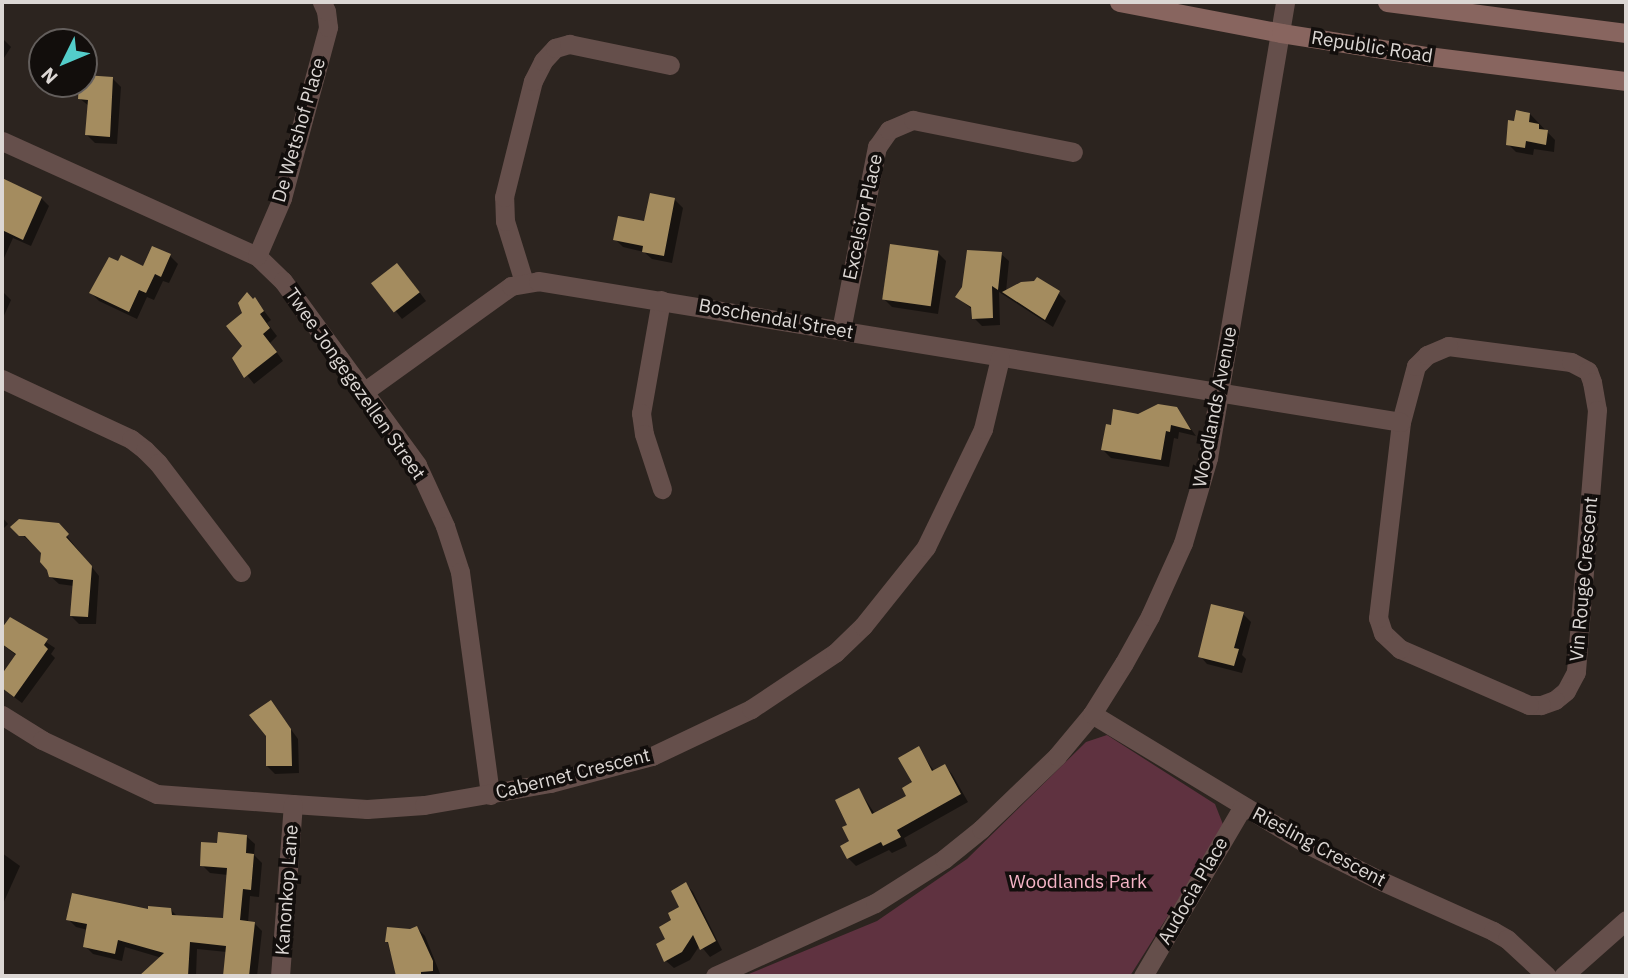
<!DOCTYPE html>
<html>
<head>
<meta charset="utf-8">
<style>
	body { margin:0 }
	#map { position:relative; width:1628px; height:978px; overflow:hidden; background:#2c241f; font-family:"IBM Plex Sans",sans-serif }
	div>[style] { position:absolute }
	.green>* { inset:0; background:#5f3240 }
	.shadow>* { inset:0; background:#0007 }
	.building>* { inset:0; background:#a48c5f; transform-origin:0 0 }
	.minor>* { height:19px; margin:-9.5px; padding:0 9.5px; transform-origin:9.5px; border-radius:9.5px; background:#654f4b }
	.secondary>* { height:19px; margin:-9.5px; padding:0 9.5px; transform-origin:9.5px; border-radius:9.5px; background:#88655f }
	span { translate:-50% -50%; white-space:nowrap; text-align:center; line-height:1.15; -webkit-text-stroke:7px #120e0c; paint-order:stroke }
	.street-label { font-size:19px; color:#dcd7d4 }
	.park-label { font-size:19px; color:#f5b4c6 }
	.frame { position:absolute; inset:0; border:4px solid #dcd7d4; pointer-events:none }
	.north { position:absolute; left:28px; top:28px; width:70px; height:70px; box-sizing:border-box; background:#120e0c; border:2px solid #635e5c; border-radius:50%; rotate:227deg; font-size:19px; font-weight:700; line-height:28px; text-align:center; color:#dcd7d4 }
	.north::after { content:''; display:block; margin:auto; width:24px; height:32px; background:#53cdca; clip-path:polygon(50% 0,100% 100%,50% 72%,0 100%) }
</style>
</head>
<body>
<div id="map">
	<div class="green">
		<div style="clip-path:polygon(1107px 735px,1215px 804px,1224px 827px,1130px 976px,744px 976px,877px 921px,967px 859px,1086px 742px)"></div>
	</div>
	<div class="shadow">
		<div style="clip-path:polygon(2px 38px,11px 47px,2px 61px)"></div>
		<div style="clip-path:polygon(84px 77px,113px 79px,121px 87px,117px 144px,95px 143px,87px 135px,89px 106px,79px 98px)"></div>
		<div style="clip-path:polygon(1530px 114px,1555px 140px,1554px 152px,1534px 149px,1533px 155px,1516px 152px,1508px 144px,1516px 123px)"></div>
		<div style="clip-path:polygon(4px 181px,41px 198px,49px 206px,31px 246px,13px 238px,4px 258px,2px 256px)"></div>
		<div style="clip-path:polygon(675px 200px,683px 208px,672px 263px,652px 259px,644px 252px,623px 247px,615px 239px,646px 223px)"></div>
		<div style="clip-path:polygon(938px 253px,946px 261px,938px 314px,892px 307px,884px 299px)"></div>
		<div style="clip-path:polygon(1001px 254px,1009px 261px,1006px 292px,1058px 293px,1066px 301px,1053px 327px,999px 292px,1000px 325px,982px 326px,974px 318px,973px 310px,957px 297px)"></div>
		<div style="clip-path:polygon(170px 256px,178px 264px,169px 283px,163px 281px,154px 300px,147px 297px,137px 319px,99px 301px,91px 293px)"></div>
		<div style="clip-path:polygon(405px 273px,426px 301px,402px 319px,373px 283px)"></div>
		<div style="clip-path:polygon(2px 291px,11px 300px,2px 320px)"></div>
		<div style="clip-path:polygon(255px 299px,271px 320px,267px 323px,277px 336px,270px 343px,283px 361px,254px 384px,234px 359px,245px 346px,244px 314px)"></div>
		<div style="clip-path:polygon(1176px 408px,1196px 436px,1179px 432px,1178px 439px,1174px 438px,1169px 467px,1111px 458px,1103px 450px,1112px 426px)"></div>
		<div style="clip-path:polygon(2px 517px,8px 524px,2px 530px)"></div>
		<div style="clip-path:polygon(58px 525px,99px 576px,96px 624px,79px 624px,71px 616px,74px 586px,59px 584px,50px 576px,42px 552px,13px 527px)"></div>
		<div style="clip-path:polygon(1243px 614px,1251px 622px,1242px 655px,1246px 659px,1242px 673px,1207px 664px,1200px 656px)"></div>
		<div style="clip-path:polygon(11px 619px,55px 648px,51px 654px,55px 658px,22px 703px,2px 688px,2px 677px,17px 656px,2px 644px,2px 631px)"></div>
		<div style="clip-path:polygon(271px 702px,298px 739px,299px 773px,275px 774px,267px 766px)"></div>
		<div style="clip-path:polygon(918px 749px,935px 772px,945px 766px,952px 774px,968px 802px,904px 838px,907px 846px,892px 853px,889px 850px,856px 866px,848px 858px,851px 842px,849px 826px,859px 790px,875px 814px,909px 797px)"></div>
		<div style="clip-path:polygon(246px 836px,255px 844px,254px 855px,262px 863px,259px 897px,250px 896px,248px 923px,254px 923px,262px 931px,257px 976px,226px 976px,227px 952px,197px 949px,196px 976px,145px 976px,162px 958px,125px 947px,122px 961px,93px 954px,85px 946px,88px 930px,76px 927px,68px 919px,170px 909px,178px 917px,225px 920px,228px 875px,210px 873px,202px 865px,218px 845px)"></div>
		<div style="clip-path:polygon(2px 853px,20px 866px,2px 906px)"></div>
		<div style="clip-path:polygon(686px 884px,693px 892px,722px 950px,710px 957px,700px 945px,690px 960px,674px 968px,666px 961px,667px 940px,681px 908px)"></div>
		<div style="clip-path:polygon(417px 928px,425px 936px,441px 976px,398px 976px,387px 941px)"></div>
	</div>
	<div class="building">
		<div style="clip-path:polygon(84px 75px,113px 77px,110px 137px,85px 135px,88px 100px,78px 99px,79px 84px,84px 84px)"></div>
		<div style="clip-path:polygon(1516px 110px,1530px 113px,1529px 122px,1539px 124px,1539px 129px,1548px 130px,1546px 145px,1526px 141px,1525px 148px,1506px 145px,1508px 120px,1514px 121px)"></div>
		<div style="clip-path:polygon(2px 178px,42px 197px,23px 240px,2px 230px)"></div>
		<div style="clip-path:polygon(650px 193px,675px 198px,664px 256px,642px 252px,643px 246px,613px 240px,618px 216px,644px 221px)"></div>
		<div style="left:890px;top:244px;width:49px;height:56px;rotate:8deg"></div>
		<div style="clip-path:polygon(152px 246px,171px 254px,161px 277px,155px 274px,146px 293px,139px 290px,129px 312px,89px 293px,109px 257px,118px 261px,121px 255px,143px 266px)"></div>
		<div style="clip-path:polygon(967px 250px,1002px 252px,998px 290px,992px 286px,993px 318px,972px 319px,971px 307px,955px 297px,962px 287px)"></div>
		<div style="left:397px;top:263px;width:37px;height:33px;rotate:52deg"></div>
		<div style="clip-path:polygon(1037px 277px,1060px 291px,1045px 320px,1002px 292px,1021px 282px,1034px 281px)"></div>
		<div style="clip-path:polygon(247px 292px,253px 299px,255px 297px,264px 311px,260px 314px,270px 328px,263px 334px,277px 352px,244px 378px,232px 358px,242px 346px,226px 326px,242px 313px,238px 303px)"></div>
		<div style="clip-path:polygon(1158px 404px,1177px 407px,1191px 430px,1171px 425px,1170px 432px,1166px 431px,1161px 460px,1101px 450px,1106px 424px,1111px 425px,1113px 409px,1138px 414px)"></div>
		<div style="clip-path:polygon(19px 519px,59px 523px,69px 534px,66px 537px,92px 566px,88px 617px,70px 616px,73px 580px,49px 577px,47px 570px,40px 562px,41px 553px,25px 536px,19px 536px,10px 527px)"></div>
		<div style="clip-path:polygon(1211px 604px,1244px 612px,1234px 648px,1239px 649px,1234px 666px,1198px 657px)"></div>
		<div style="clip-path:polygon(10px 617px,48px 639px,44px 645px,48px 649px,14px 697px,2px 688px,2px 674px,16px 654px,2px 644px,2px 628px)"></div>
		<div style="clip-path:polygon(271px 700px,291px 729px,292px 766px,266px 766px,266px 736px,249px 715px)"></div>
		<div style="clip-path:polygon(919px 746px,932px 771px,945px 764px,961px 794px,897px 830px,901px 837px,883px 846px,881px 842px,847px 859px,840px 846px,849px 841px,842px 827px,847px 825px,835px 800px,859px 788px,872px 814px,906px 796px,902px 788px,912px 782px,898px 758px)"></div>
		<div style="clip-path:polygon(218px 832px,247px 835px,246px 853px,254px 854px,251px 890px,243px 889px,240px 920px,255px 922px,249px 976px,223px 976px,226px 946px,190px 942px,188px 976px,139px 976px,164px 953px,118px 940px,115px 954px,83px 947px,87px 924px,66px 920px,72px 893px,148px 909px,148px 906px,171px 908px,172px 915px,223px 918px,227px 868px,200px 866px,201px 842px,217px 843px)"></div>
		<div style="clip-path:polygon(686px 882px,716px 941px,700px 950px,693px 935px,682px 952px,664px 962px,656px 944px,665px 939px,659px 927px,671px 920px,668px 913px,679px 907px,671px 891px)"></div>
		<div style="clip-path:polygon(417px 926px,433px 961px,433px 971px,421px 972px,421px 976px,396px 976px,388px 942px,385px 942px,387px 927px,410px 929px)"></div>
	</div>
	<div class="minor">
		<div style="left:2px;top:141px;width:280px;rotate:24.3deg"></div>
		<div style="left:257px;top:256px;width:36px;rotate:44deg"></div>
		<div style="left:283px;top:281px;width:228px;rotate:53.9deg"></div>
		<div style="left:417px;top:465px;width:67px;rotate:65.3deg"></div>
		<div style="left:445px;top:526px;width:48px;rotate:71.9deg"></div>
		<div style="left:460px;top:572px;width:225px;rotate:82.3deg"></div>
		<div style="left:257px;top:256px;width:63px;rotate:-66.7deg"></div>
		<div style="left:282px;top:198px;width:177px;rotate:-74.9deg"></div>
		<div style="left:328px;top:27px;width:16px;rotate:-97deg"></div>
		<div style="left:326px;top:11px;width:10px;rotate:-114deg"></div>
		<div style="left:524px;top:282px;width:64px;rotate:-107.3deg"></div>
		<div style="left:505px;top:221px;width:24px;rotate:-92deg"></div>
		<div style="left:504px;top:197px;width:120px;rotate:-76deg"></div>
		<div style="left:533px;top:81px;width:22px;rotate:-63deg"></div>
		<div style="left:543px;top:61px;width:18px;rotate:-47deg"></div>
		<div style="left:555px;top:48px;width:15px;rotate:-16deg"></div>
		<div style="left:569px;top:44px;width:103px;rotate:11.7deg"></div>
		<div style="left:661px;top:300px;width:115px;rotate:100deg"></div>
		<div style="left:641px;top:413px;width:21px;rotate:82deg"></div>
		<div style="left:644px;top:434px;width:58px;rotate:71.9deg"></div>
		<div style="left:841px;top:330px;width:187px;rotate:-78.9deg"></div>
		<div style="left:877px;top:147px;width:21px;rotate:-55deg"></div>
		<div style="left:889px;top:130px;width:26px;rotate:-23deg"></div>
		<div style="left:913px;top:120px;width:163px;rotate:11.3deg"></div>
		<div style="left:1448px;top:346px;width:124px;rotate:7.4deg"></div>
		<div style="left:1571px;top:362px;width:19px;rotate:28deg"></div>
		<div style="left:1588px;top:371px;width:12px;rotate:70deg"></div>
		<div style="left:1592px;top:382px;width:28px;rotate:80deg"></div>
		<div style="left:1597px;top:410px;width:263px;rotate:94.6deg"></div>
		<div style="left:1576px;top:672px;width:21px;rotate:118deg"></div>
		<div style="left:1566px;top:691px;width:14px;rotate:141deg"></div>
		<div style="left:1555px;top:700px;width:15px;rotate:160deg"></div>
		<div style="left:1541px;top:705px;width:12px;rotate:180deg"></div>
		<div style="left:1529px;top:705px;width:141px;rotate:-156.5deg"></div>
		<div style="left:1400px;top:649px;width:23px;rotate:-137deg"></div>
		<div style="left:1383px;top:633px;width:16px;rotate:-108deg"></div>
		<div style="left:1378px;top:618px;width:197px;rotate:-83.3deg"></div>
		<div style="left:1401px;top:422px;width:58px;rotate:-75deg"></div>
		<div style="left:1416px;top:366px;width:16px;rotate:-45deg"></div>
		<div style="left:1427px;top:355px;width:23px;rotate:-23deg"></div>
		<div style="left:2px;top:379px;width:142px;rotate:24.9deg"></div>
		<div style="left:131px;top:439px;width:18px;rotate:38deg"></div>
		<div style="left:145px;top:450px;width:18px;rotate:45deg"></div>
		<div style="left:158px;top:463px;width:137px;rotate:52.7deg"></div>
		<div style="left:365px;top:391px;width:180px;rotate:-35.7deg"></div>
		<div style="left:511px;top:286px;width:27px;rotate:-10deg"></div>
		<div style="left:538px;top:281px;width:874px;rotate:9.28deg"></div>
		<div style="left:1092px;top:714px;width:249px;rotate:31.2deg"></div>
		<div style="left:1305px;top:843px;width:80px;rotate:26.6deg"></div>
		<div style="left:1377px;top:879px;width:127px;rotate:24.1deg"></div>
		<div style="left:1493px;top:931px;width:16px;rotate:30deg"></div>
		<div style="left:1507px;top:939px;width:54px;rotate:42.8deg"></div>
		<div style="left:2px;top:715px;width:47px;rotate:32deg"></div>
		<div style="left:42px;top:740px;width:127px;rotate:25.2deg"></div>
		<div style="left:157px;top:794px;width:136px;rotate:4.2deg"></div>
		<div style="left:293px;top:804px;width:74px;rotate:3.9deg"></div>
		<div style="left:367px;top:809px;width:57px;rotate:-4deg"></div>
		<div style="left:424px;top:805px;width:128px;rotate:-9.9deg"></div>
		<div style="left:550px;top:783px;width:106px;rotate:-14.8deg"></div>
		<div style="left:652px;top:756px;width:110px;rotate:-25.4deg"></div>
		<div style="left:751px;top:709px;width:101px;rotate:-33.7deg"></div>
		<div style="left:835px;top:653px;width:39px;rotate:-44deg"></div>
		<div style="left:863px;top:626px;width:101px;rotate:-51.4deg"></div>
		<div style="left:926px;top:547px;width:131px;rotate:-64.2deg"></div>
		<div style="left:983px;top:429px;width:73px;rotate:-76.5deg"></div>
		<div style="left:280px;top:976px;width:172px;rotate:-85.7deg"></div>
		<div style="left:715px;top:976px;width:176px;rotate:-24.5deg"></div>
		<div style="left:875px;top:903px;width:82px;rotate:-32.5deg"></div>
		<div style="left:944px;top:859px;width:48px;rotate:-39deg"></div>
		<div style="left:981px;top:829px;width:105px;rotate:-43.8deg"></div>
		<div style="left:1057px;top:756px;width:55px;rotate:-50.2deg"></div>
		<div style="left:1092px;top:714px;width:60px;rotate:-57.9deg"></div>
		<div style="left:1124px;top:663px;width:54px;rotate:-61deg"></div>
		<div style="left:1150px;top:616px;width:80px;rotate:-65.7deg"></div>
		<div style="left:1183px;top:543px;width:89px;rotate:-73.6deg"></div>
		<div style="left:1208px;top:458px;width:462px;rotate:-80.4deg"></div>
		<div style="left:1143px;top:976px;width:197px;rotate:-59.5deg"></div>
		<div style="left:1563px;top:976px;width:84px;rotate:-41.6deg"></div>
	</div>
	<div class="secondary">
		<div style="left:1119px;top:2px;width:165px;rotate:10.8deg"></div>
		<div style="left:1281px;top:33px;width:148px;rotate:9deg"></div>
		<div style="left:1427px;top:56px;width:201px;rotate:7.2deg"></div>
		<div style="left:1387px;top:2px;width:241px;rotate:7.4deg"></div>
	</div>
	<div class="street-label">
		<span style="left:1372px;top:47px;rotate:9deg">Republic Road</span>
		<span style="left:299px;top:130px;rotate:-74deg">De Wetshof Place</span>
		<span style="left:863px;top:217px;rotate:-78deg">Excelsior Place</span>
		<span style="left:776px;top:319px;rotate:10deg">Boschendal Street</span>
		<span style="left:355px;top:384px;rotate:55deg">Twee Jongegezellen Street</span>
		<span style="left:1215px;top:407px;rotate:-79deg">Woodlands Avenue</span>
		<span style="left:1584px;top:579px;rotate:-85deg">Vin Rouge Crescent</span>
		<span style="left:573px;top:774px;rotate:-14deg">Cabernet Crescent</span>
		<span style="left:1319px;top:847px;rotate:28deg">Riesling Crescent</span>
		<span style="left:287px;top:890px;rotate:-86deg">Kanonkop Lane</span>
		<span style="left:1193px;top:891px;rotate:-60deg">Audocia Place</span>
	</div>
	<div class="park-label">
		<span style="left:1078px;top:882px">Woodlands Park</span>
	</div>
	<div class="frame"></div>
	<div class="north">N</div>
</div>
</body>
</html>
